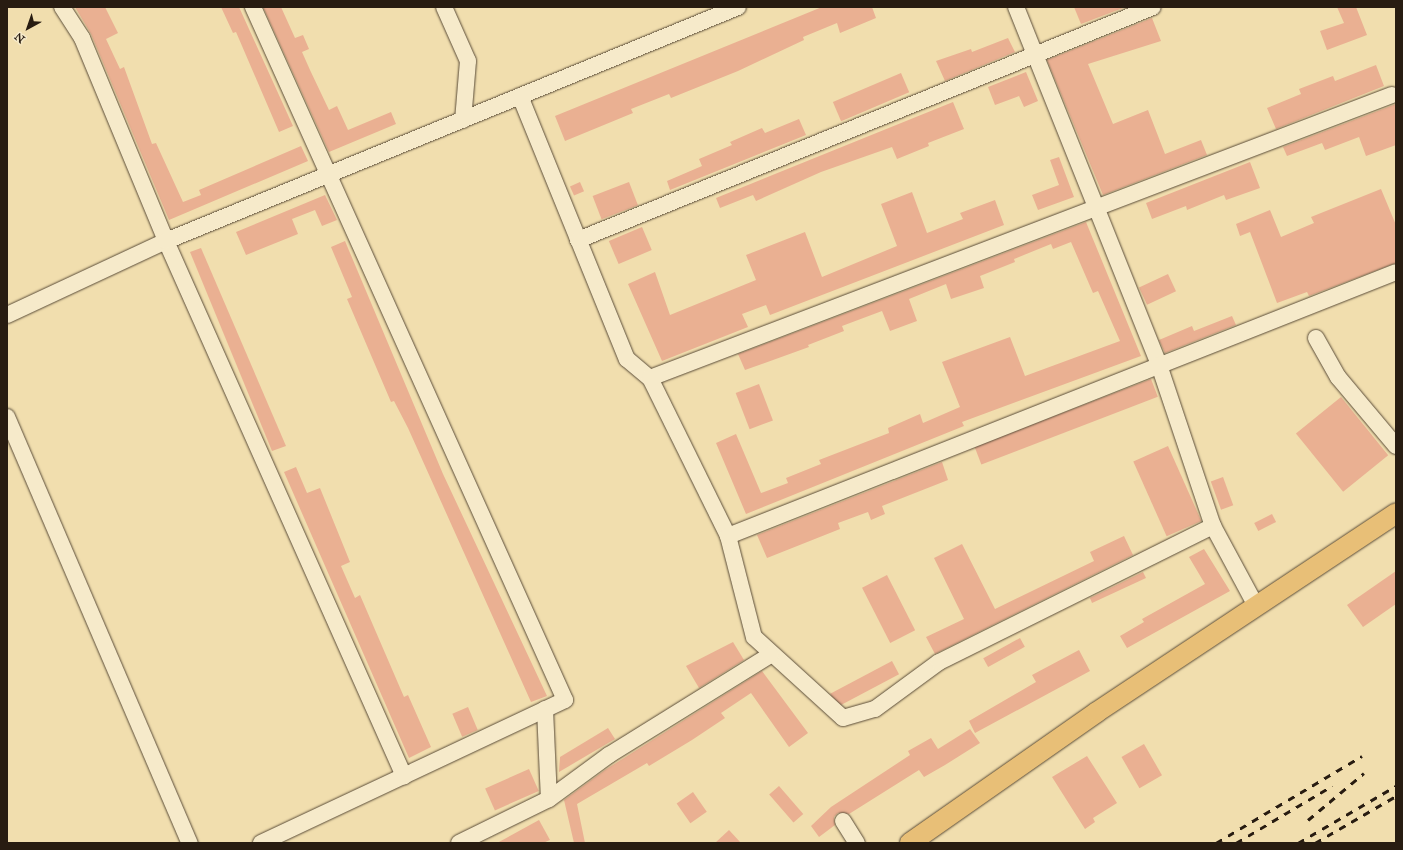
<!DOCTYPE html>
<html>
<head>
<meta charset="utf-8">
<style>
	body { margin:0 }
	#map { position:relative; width:1403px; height:850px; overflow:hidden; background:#f1deae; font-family:"IM FELL Great Primer",serif }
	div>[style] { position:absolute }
	.building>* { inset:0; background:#eab092; transform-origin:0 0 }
	.roads { filter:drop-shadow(0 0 1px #5a4c38) drop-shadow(0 0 1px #5a4c38) }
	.minor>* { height:16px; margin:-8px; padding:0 8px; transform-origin:8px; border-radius:8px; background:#f6eaca }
	.major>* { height:20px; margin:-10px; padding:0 10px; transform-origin:10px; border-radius:10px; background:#e8bf77 }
	.rail>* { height:3px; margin-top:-1.5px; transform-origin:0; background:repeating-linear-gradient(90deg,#281c11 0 7px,transparent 0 14px) }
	span { translate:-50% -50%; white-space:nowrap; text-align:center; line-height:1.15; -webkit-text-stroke:3px #f6eaca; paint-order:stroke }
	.frame { position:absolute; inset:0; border:8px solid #281c11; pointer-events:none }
	.north { position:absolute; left:8px; top:8px; width:40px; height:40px; -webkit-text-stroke:3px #f6eaca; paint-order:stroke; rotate:220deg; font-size:11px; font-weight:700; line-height:16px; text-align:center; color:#281c11 }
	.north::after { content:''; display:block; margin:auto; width:14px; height:18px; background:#281c11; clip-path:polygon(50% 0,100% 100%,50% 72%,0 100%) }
</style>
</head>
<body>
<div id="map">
	<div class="building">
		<div style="clip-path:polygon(75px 7px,105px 7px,118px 33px,106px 39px,120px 69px,124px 67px,152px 144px,156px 143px,183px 202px,201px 195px,199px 190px,301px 146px,308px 161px,169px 220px,91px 34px)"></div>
		<div style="clip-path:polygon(221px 7px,239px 7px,293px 126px,279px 132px,236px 32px,233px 33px)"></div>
		<div style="clip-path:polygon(263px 7px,281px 7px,295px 38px,303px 35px,309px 49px,302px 52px,310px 70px,329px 110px,337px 106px,348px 130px,391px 112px,396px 124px,329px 152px)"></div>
		<div style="clip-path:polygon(822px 7px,872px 7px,876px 18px,840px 33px,837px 23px,803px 37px,804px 40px,738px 71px,671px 98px,669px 94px,631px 109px,633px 113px,565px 141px,555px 116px)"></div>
		<div style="clip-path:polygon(1074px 7px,1123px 7px,1123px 8px,1081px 24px)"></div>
		<div style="clip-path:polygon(1337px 7px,1356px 7px,1367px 35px,1327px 50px,1320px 31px,1344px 23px)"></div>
		<div style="clip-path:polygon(1152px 18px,1161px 41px,1088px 64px,1113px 124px,1148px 110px,1165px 154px,1201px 140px,1207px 155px,1103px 195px,1047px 60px)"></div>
		<div style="clip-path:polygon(1008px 38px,1015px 52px,945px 81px,936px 61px,971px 49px,972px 52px)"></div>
		<div style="clip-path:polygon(1376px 65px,1384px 86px,1276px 129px,1267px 108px,1301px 94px,1299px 89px,1333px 76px,1335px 81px)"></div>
		<div style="clip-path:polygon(1026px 72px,1038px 101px,1024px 107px,1019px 96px,995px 105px,988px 87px)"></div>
		<div style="left:901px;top:73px;width:21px;height:74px;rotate:67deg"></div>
		<div style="clip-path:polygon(953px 102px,964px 129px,928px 143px,929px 146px,897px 159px,892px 147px,821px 172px,756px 201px,753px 195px,720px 208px,716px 198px)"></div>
		<div style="clip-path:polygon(1396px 104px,1396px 145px,1366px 156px,1359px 137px,1325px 150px,1322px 143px,1287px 156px,1283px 147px)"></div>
		<div style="clip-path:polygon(799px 119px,806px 135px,670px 190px,667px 181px,702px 166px,699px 159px,732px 145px,730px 142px,762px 128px,765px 133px)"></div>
		<div style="clip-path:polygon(1059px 157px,1074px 197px,1038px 210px,1032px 195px,1059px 185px,1050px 160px)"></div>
		<div style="clip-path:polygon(1250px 162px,1260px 188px,1226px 200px,1224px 195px,1187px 210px,1186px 206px,1152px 219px,1146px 203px)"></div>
		<div style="left:580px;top:182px;width:10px;height:11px;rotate:66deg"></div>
		<div style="left:629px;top:182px;width:25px;height:39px;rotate:69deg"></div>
		<div style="clip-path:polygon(1381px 189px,1396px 225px,1396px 263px,1309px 296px,1307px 292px,1277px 303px,1250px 232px,1240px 236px,1236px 224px,1270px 210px,1281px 237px,1314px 223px,1311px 217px)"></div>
		<div style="clip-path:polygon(912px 192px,927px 233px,963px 219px,960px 213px,995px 200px,1004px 225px,770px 315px,766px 305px,742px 314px,748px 327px,662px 361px,628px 284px,655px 272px,670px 315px,756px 280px,746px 255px,805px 232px,822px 277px,897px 246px,881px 204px)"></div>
		<div style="clip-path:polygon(325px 195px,337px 220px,322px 226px,315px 210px,292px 219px,298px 234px,246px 255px,236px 232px)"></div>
		<div style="clip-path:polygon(1086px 222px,1141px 356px,962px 422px,964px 426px,746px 514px,716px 443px,736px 434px,761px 493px,788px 483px,786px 478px,821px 464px,819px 460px,889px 433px,888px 428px,920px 414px,923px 423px,960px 407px,942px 362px,1010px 337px,1025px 376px,1120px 341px,1098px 291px,1093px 293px,1071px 242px,1053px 249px,1051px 244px,1014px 259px,1015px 262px,980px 276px,984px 288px,951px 299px,946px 284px,909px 299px,917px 321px,890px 331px,882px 311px,842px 326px,844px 331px,808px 345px,809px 347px,745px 370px,738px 354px)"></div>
		<div style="left:642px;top:227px;width:25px;height:36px;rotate:67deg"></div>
		<div style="clip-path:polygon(345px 241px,443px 474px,547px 696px,531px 702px,408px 428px,394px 401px,391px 402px,347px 299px,352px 297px,331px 247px)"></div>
		<div style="clip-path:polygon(201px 248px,286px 446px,272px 451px,190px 252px)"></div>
		<div style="left:1168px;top:274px;width:19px;height:32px;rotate:65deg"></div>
		<div style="clip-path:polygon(1232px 316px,1236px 325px,1165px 353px,1159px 340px,1192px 326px,1194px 331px)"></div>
		<div style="left:1151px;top:379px;width:19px;height:189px;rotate:69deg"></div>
		<div style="left:759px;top:384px;width:39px;height:25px;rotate:69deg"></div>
		<div style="left:1341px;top:397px;width:75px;height:58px;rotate:51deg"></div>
		<div style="left:1168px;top:446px;width:82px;height:38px;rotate:66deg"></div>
		<div style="clip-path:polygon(942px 462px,948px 480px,882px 506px,885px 514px,871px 520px,868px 512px,838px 523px,840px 529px,767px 558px,757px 535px)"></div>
		<div style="clip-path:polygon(296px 467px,307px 493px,320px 488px,350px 562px,341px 566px,355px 598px,360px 595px,404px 697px,408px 695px,431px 747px,409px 758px,284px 472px)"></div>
		<div style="left:1223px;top:477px;width:30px;height:13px;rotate:70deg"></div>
		<div style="left:1272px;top:514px;width:9px;height:20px;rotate:63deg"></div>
		<div style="clip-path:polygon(1124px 536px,1133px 555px,935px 654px,926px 637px,964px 619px,934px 558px,962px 544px,995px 609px,1094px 561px,1090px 552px)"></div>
		<div style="clip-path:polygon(1204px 549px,1230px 591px,1127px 648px,1120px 636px,1144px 622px,1142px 619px,1205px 584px,1189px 557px)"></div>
		<div style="clip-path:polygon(1396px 571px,1396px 604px,1363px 627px,1347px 605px)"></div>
		<div style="clip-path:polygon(1143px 572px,1146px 578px,1092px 603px,1090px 598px)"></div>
		<div style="left:887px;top:575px;width:62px;height:28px;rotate:63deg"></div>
		<div style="left:1020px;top:638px;width:10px;height:42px;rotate:61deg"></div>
		<div style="clip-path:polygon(733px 642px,744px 660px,699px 688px,686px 666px)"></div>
		<div style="clip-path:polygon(1079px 650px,1090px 671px,975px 733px,969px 721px,1036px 682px,1032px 675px)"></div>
		<div style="left:892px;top:661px;width:15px;height:70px;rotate:62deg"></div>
		<div style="clip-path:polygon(762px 671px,808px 733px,789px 747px,751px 693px,721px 713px,725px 718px,692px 740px,649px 766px,647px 763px,577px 804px,585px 843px,574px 843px,564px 800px,605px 770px)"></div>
		<div style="left:468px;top:707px;width:25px;height:17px;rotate:67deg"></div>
		<div style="clip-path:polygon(608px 728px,615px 739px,559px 772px,560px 757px)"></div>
		<div style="clip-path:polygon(970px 729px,980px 743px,945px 765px,924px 777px,919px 770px,849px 814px,838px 813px,834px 817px,835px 825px,819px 837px,811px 826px,831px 807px,910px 755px,908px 751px,931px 738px,938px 749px)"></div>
		<div style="left:1144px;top:744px;width:36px;height:26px;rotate:60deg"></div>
		<div style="clip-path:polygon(1087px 756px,1117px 803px,1093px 818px,1095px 822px,1085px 829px,1052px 777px)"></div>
		<div style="left:529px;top:769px;width:24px;height:48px;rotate:66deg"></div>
		<div style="left:779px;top:786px;width:37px;height:13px;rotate:49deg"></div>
		<div style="left:693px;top:792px;width:24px;height:20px;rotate:55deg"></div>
		<div style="clip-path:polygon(539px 820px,550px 840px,543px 843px,497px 843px)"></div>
		<div style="clip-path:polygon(729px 830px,741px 843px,715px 843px)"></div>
	</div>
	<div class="roads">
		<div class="minor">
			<div style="left:62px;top:7px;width:37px;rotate:57deg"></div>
			<div style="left:82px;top:38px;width:220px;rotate:67.5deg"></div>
			<div style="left:166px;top:241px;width:586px;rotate:66.02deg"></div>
			<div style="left:253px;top:7px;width:760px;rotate:65.76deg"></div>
			<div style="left:565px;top:700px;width:336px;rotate:154.8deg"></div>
			<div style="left:444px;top:7px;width:59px;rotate:66deg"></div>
			<div style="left:468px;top:61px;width:59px;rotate:94.8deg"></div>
			<div style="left:1016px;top:7px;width:386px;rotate:68.2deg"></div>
			<div style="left:1159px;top:365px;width:170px;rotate:71.5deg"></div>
			<div style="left:1213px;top:526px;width:91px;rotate:61.7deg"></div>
			<div style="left:520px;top:96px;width:284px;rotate:67.9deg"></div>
			<div style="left:627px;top:359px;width:30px;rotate:40deg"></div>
			<div style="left:650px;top:378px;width:176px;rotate:63.7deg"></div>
			<div style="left:728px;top:536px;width:104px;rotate:75.6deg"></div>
			<div style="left:754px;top:637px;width:120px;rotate:42.3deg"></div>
			<div style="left:843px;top:718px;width:33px;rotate:-16deg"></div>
			<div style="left:875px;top:709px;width:79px;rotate:-36.3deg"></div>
			<div style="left:939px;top:662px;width:306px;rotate:-26.4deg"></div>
			<div style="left:578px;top:240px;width:620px;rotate:-22.06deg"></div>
			<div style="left:7px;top:315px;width:175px;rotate:-25deg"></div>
			<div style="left:166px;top:241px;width:618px;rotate:-22.25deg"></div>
			<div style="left:1316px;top:338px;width:45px;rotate:60.6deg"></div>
			<div style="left:1338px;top:377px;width:90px;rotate:50deg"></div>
			<div style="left:650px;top:378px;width:794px;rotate:-20.88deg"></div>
			<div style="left:7px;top:417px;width:464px;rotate:66.8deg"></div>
			<div style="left:728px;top:536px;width:718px;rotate:-21.56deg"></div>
			<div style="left:545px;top:709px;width:90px;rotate:87.5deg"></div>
			<div style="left:843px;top:821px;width:26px;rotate:58deg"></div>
			<div style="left:459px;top:843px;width:100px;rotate:-26.1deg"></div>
			<div style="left:549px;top:799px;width:74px;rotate:-36.3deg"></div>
			<div style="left:609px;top:755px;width:190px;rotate:-31.8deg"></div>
		</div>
		<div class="major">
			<div style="left:910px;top:843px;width:228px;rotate:-35deg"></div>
			<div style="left:1097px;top:712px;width:359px;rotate:-33.6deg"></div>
		</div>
	</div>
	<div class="rail">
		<div style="left:1308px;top:820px;width:73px;rotate:-40deg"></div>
		<div style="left:1216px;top:843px;width:170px;rotate:-30.8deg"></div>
		<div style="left:1236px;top:843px;width:112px;rotate:-30.7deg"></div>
		<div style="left:1298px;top:843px;width:113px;rotate:-30.2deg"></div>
		<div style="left:1315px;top:843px;width:94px;rotate:-30.1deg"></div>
	</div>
	<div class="frame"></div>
	<div class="north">N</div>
</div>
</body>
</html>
